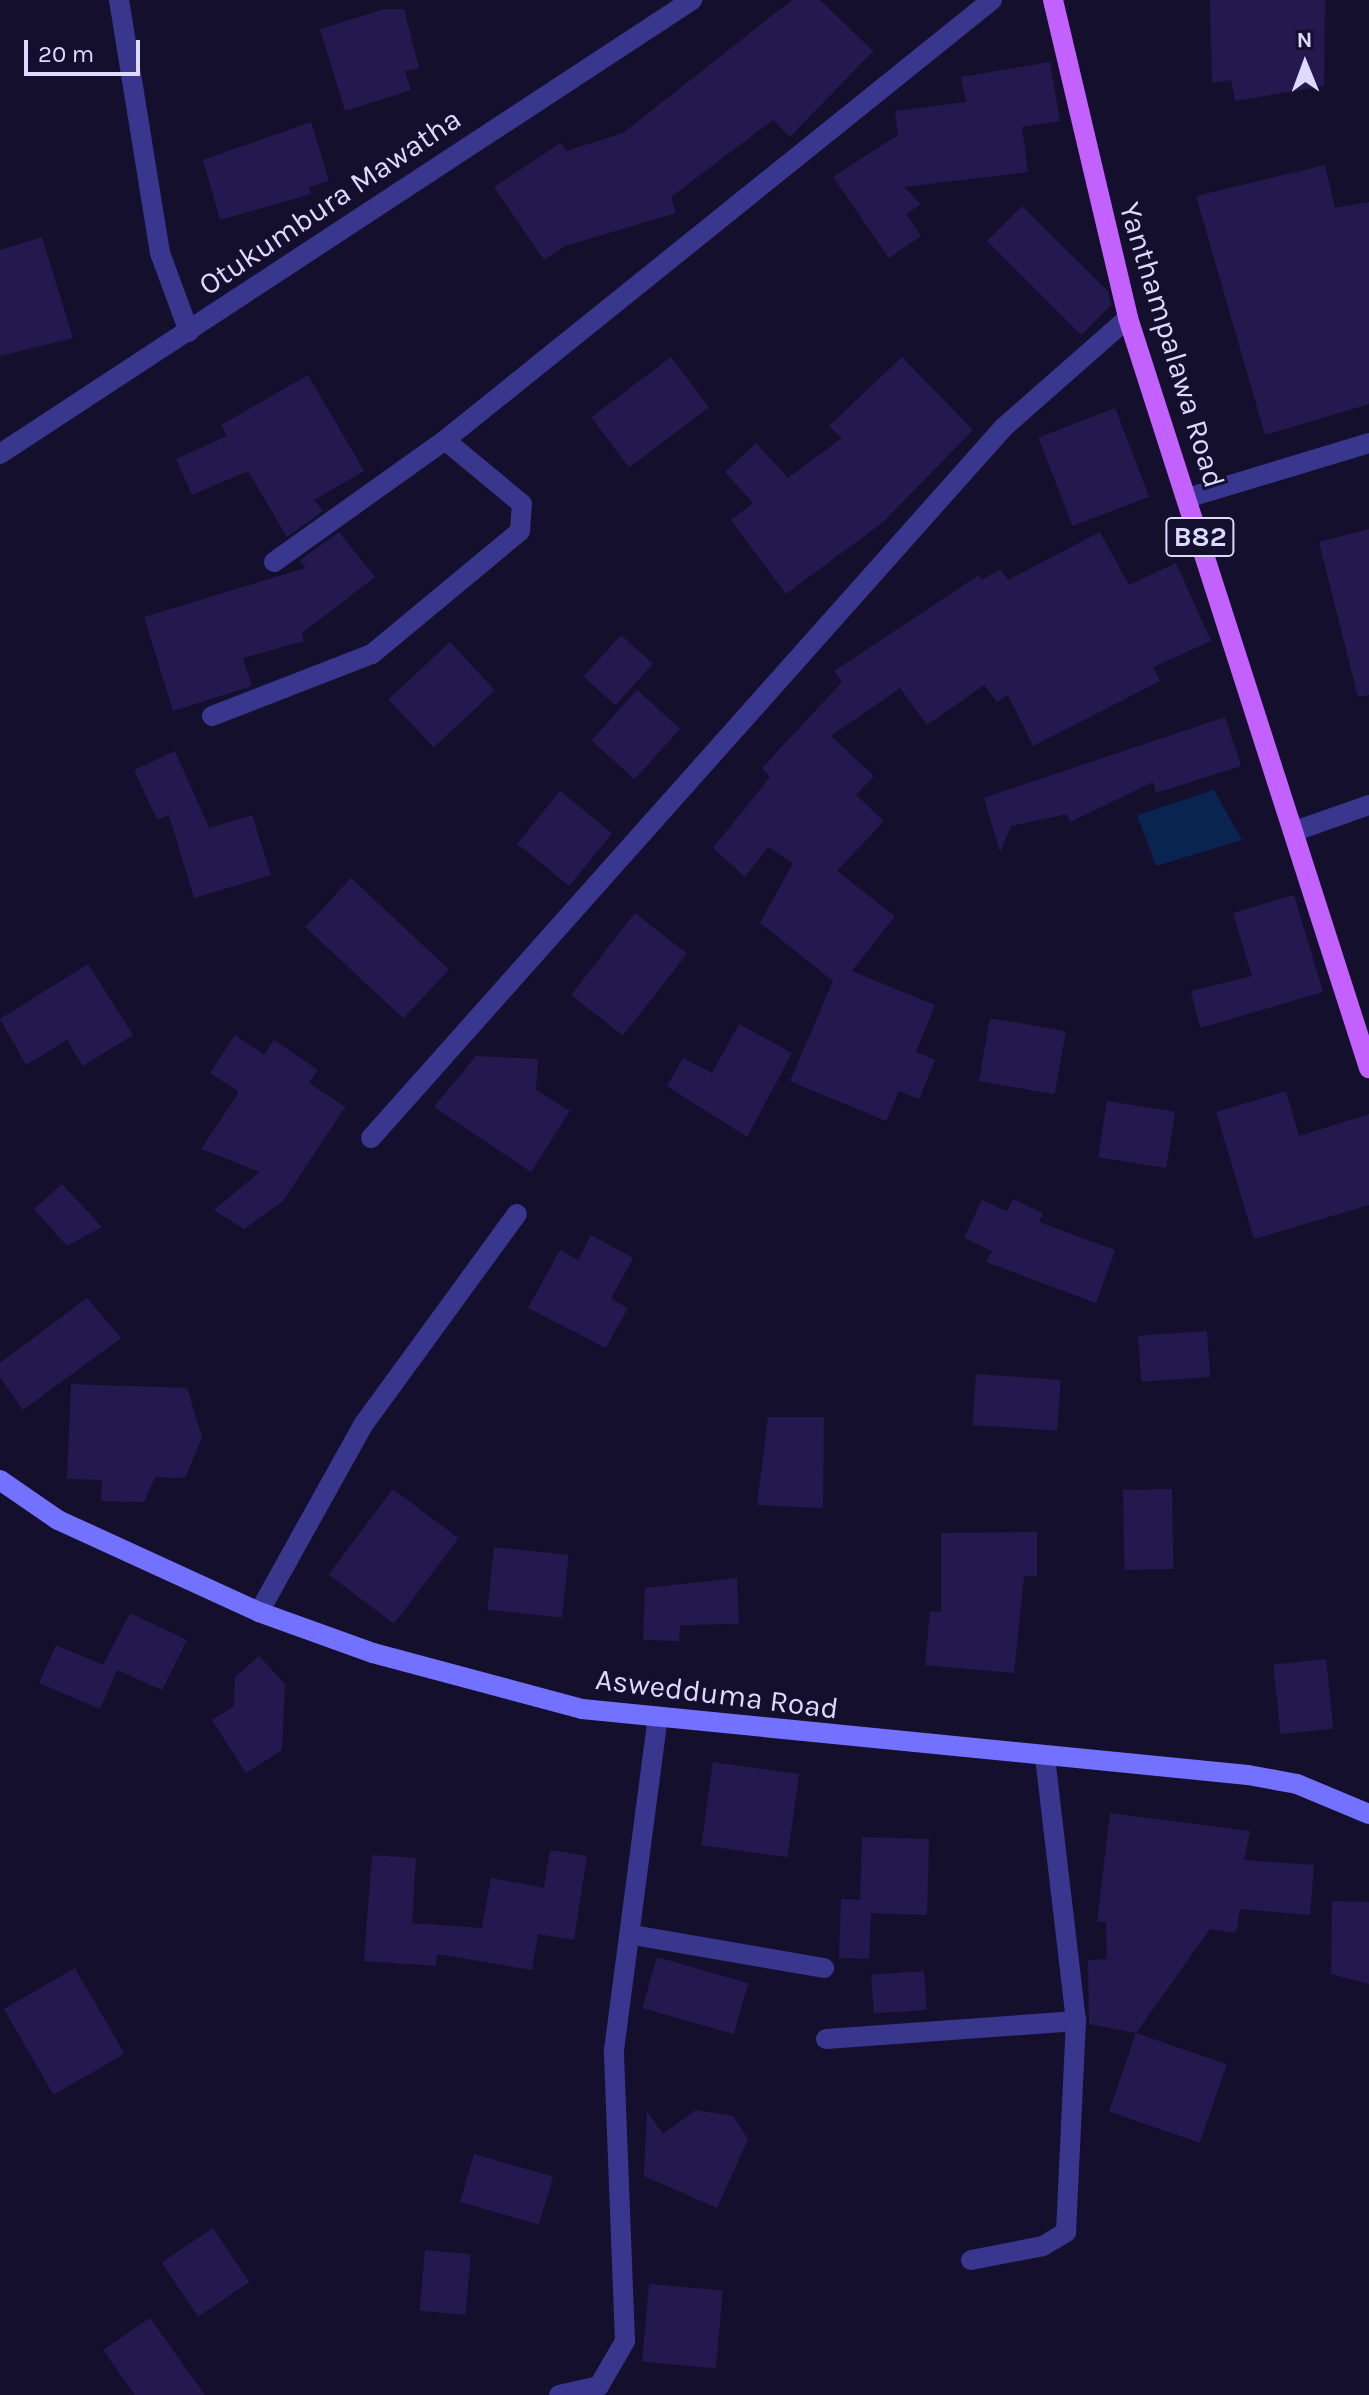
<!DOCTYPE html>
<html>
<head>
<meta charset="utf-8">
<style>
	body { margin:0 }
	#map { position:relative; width:1369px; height:2395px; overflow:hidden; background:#140f2c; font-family:Karla,sans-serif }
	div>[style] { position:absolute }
	.water>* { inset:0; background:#092451 }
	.building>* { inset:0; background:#24194e; transform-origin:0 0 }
	.street>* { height:20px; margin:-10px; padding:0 10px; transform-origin:10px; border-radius:10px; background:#39368e }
	.secondary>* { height:20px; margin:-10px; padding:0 10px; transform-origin:10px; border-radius:10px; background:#7371ff }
	.primary>* { height:20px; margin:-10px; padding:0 10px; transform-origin:10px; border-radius:10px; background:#c361ff }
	span { translate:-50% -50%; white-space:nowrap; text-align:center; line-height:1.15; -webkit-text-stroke:6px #140f2c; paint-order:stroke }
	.shield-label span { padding:2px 6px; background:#140f2c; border:2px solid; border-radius:6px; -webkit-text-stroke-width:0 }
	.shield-label { font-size:28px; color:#dedaff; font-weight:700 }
	.street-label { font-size:30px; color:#dedaff }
	.north { position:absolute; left:1265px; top:24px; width:80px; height:80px; -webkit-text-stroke:6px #140f2c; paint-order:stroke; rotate:359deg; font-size:22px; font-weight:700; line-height:32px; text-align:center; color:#dedaff }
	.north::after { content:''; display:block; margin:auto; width:28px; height:36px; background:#dedaff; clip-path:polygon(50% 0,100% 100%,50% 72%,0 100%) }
	.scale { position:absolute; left:24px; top:40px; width:116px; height:36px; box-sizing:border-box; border:4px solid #dedaff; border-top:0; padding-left:10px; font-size:24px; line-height:28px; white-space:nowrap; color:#dedaff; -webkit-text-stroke:6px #140f2c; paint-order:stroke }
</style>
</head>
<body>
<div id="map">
	<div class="water">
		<div style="clip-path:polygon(1214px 790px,1242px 840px,1156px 866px,1137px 815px)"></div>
	</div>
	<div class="building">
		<div style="clip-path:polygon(792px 0,820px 0,873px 51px,790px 137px,773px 120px,671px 197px,676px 213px,565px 246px,544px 260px,494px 187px,561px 143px,566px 151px,623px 133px)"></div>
		<div style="clip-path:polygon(1210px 0,1325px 0,1324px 86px,1235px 101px,1231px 80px,1212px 83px)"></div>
		<div style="clip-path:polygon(385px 9px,404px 9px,419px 68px,405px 71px,411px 90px,345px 111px,320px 29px)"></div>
		<div style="clip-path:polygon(1050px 62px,1060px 121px,1022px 127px,1028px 172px,904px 187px,921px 204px,906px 214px,921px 236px,889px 258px,833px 177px,898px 135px,895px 111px,966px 102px,961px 77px)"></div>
		<div style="clip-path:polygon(311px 122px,329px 181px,309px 187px,311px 194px,220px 220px,203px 160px)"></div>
		<div style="clip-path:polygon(1325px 165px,1335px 208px,1369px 202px,1369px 404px,1265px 435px,1196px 196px)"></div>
		<div style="clip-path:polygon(1022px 206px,1108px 291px,1111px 305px,1081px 335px,987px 241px)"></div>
		<div style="clip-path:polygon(42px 237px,73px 338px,0 356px,0 250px)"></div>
		<div style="left:671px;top:357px;width:63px;height:100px;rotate:53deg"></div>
		<div style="clip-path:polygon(902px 357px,973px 430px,882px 523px,786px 594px,731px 520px,753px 503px,725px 472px,756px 443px,788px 478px,842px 438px,829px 426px)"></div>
		<div style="clip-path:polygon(308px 375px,364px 471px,314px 500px,323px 511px,287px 537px,248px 471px,192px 495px,176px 459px,227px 436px,221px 425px)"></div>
		<div style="left:1115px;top:408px;width:95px;height:82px;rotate:69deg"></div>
		<div style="clip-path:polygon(1369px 529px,1369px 695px,1358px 697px,1319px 542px)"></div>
		<div style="clip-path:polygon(339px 532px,375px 577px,302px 633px,304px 641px,243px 658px,252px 686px,173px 711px,144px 617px,305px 568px,300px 560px)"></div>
		<div style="clip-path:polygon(1100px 532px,1129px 585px,1176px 563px,1211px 641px,1153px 667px,1160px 681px,1033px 746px,1008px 695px,997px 702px,984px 685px,927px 725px,900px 688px,831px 736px,874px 776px,856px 795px,884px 821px,837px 871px,895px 916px,852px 971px,935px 1005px,916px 1052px,935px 1060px,919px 1099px,899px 1091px,886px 1121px,790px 1081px,833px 981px,760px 923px,793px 863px,768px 847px,745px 877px,713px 848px,770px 777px,762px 768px,842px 682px,834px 671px,979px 575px,982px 580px,1000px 569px,1008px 580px)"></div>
		<div style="left:621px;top:635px;width:43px;height:56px;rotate:42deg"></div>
		<div style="left:450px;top:642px;width:66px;height:84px;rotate:47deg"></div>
		<div style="left:637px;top:690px;width:58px;height:68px;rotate:42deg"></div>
		<div style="clip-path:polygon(1225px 717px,1241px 766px,1156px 793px,1153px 782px,1070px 822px,1067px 814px,1011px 826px,1000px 852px,984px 798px)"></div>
		<div style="clip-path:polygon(175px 751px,209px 828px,252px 815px,271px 875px,194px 898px,169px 815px,157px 820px,134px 770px)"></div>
		<div style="left:560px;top:791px;width:67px;height:68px;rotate:39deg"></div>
		<div style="left:351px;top:878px;width:134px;height:67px;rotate:43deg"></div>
		<div style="clip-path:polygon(1294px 895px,1323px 992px,1200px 1028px,1191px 991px,1252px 976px,1233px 913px)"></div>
		<div style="left:635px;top:913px;width:66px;height:104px;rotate:38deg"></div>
		<div style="clip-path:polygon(88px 964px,133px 1035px,83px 1066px,67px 1040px,26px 1065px,0 1019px)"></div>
		<div style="left:990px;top:1018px;width:77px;height:64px;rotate:10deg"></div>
		<div style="clip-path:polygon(739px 1024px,792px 1053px,747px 1137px,667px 1086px,683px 1058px,712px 1073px)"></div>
		<div style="clip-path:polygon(235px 1035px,264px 1055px,274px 1040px,318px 1070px,309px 1083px,345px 1107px,283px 1201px,244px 1229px,214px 1210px,260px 1172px,201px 1149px,239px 1092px,210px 1073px)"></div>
		<div style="clip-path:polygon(476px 1056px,538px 1059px,536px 1090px,570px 1111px,531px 1172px,434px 1107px)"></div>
		<div style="clip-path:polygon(1286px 1091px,1299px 1136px,1369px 1114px,1369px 1205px,1254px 1239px,1216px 1112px)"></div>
		<div style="left:1107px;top:1101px;width:69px;height:57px;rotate:9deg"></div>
		<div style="clip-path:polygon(62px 1184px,102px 1227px,67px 1246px,34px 1209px)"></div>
		<div style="clip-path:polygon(1013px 1199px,1043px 1213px,1039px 1222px,1115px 1250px,1096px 1303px,986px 1262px,992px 1251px,964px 1238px,982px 1200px,1007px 1211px)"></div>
		<div style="clip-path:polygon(591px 1235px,633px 1258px,611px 1299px,628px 1308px,606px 1348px,528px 1308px,560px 1250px,578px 1260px)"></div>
		<div style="clip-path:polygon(87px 1298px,121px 1338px,23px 1410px,0 1377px,0 1363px)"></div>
		<div style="left:1207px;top:1331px;width:46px;height:69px;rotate:86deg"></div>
		<div style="left:976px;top:1374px;width:85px;height:51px;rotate:4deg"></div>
		<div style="clip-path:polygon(71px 1384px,187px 1388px,202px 1437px,185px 1478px,155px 1477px,144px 1502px,101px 1501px,102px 1480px,67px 1479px)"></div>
		<div style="clip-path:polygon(768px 1417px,824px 1417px,823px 1508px,757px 1505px)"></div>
		<div style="left:393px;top:1489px;width:82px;height:107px;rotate:37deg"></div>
		<div style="left:1172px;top:1489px;width:80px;height:49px;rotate:89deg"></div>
		<div style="clip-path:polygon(1037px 1532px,1037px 1576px,1024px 1576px,1014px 1673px,925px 1665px,930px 1611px,941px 1612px,941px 1533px)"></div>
		<div style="left:494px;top:1547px;width:75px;height:63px;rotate:6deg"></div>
		<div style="clip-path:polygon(737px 1578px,739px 1624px,680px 1625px,679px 1641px,643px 1640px,645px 1588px)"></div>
		<div style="clip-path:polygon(130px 1613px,187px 1640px,162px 1690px,117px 1670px,100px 1709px,39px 1683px,56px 1645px,103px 1665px)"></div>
		<div style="clip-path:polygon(259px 1656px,285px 1684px,282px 1750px,246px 1773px,212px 1720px,234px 1706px,235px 1677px)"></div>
		<div style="left:1326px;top:1659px;width:70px;height:53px;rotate:84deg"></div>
		<div style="left:713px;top:1762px;width:87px;height:84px;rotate:8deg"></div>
		<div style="clip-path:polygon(1110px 1813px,1250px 1831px,1244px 1860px,1314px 1865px,1310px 1915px,1240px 1909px,1236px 1933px,1210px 1929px,1136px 2033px,1089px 2024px,1088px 1960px,1107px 1959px,1106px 1922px,1097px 1922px)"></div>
		<div style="clip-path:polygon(862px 1837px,929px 1839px,927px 1915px,871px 1913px,869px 1959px,839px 1958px,841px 1899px,860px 1900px)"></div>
		<div style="clip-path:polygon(550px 1850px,587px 1856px,574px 1940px,538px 1934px,532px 1970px,437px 1954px,436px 1966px,364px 1961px,372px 1855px,416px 1858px,412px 1923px,482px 1928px,491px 1878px,544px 1888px)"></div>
		<div style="clip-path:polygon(1332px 1901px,1369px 1902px,1369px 1984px,1331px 1974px)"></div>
		<div style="left:657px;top:1957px;width:95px;height:53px;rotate:16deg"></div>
		<div style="left:75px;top:1968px;width:99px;height:82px;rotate:60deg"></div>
		<div style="left:924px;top:1971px;width:39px;height:53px;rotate:86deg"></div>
		<div style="left:1136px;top:2033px;width:96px;height:83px;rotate:19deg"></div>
		<div style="clip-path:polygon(696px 2110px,733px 2116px,748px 2139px,717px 2208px,644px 2176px,647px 2111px,663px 2134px)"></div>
		<div style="left:474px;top:2154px;width:82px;height:50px;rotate:16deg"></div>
		<div style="left:213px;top:2228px;width:65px;height:62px;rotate:56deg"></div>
		<div style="left:425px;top:2250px;width:46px;height:61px;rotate:5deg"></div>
		<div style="left:649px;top:2284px;width:74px;height:78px;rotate:5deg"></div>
		<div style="clip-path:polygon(150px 2318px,205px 2395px,135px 2395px,103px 2350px)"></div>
	</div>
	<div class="street">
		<div style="left:119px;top:0;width:256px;rotate:80.8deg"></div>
		<div style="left:160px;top:253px;width:84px;rotate:69.8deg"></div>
		<div style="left:0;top:454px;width:828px;rotate:-33.27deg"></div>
		<div style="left:1187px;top:498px;width:190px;rotate:-16.8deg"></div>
		<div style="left:274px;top:562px;width:210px;rotate:-35.5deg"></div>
		<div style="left:445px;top:440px;width:702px;rotate:-38.81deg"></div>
		<div style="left:212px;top:716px;width:172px;rotate:-21.2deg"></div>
		<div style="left:372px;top:654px;width:192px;rotate:-39.7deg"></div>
		<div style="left:520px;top:531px;width:27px;rotate:-86deg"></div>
		<div style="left:522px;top:504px;width:100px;rotate:-140.3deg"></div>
		<div style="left:1295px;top:831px;width:78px;rotate:-19.4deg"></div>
		<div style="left:371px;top:1138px;width:952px;rotate:-48.32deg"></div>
		<div style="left:1004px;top:427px;width:165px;rotate:-41.3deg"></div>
		<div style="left:259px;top:1612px;width:214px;rotate:-60.9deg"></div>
		<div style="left:363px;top:1425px;width:261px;rotate:-53.9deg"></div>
		<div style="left:633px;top:1935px;width:194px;rotate:9.8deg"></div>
		<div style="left:826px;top:2039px;width:251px;rotate:-4.1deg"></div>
		<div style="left:971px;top:2260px;width:73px;rotate:-11deg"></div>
		<div style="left:1043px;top:2246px;width:27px;rotate:-31deg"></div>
		<div style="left:1066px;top:2232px;width:211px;rotate:-87.3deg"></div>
		<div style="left:1076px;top:2021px;width:264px;rotate:-96.7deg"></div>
		<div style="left:559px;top:2395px;width:41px;rotate:-12.7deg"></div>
		<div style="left:599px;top:2386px;width:52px;rotate:-60deg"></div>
		<div style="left:625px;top:2341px;width:291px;rotate:-92.2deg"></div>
		<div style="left:614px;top:2050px;width:331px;rotate:-82.5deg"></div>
	</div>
	<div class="secondary">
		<div style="left:0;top:1480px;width:70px;rotate:34.6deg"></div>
		<div style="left:58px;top:1520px;width:221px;rotate:24.6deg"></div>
		<div style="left:259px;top:1612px;width:121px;rotate:19.8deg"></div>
		<div style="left:373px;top:1653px;width:216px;rotate:15deg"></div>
		<div style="left:582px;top:1709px;width:669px;rotate:5.66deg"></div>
		<div style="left:1248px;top:1775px;width:50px;rotate:10.4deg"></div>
		<div style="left:1297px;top:1784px;width:78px;rotate:22.6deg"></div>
	</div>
	<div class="primary">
		<div style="left:1053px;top:0;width:327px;rotate:76.7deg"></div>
		<div style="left:1128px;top:318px;width:788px;rotate:72.19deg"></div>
	</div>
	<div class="shield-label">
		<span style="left:1200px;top:537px">B82</span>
	</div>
	<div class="street-label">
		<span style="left:330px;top:202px;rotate:-34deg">Otukumbura Mawatha</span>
		<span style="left:1172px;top:345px;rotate:73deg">Yanthampalawa Road</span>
		<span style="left:717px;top:1694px;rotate:7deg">Aswedduma Road</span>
	</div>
	<div class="north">N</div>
	<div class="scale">20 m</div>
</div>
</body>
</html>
